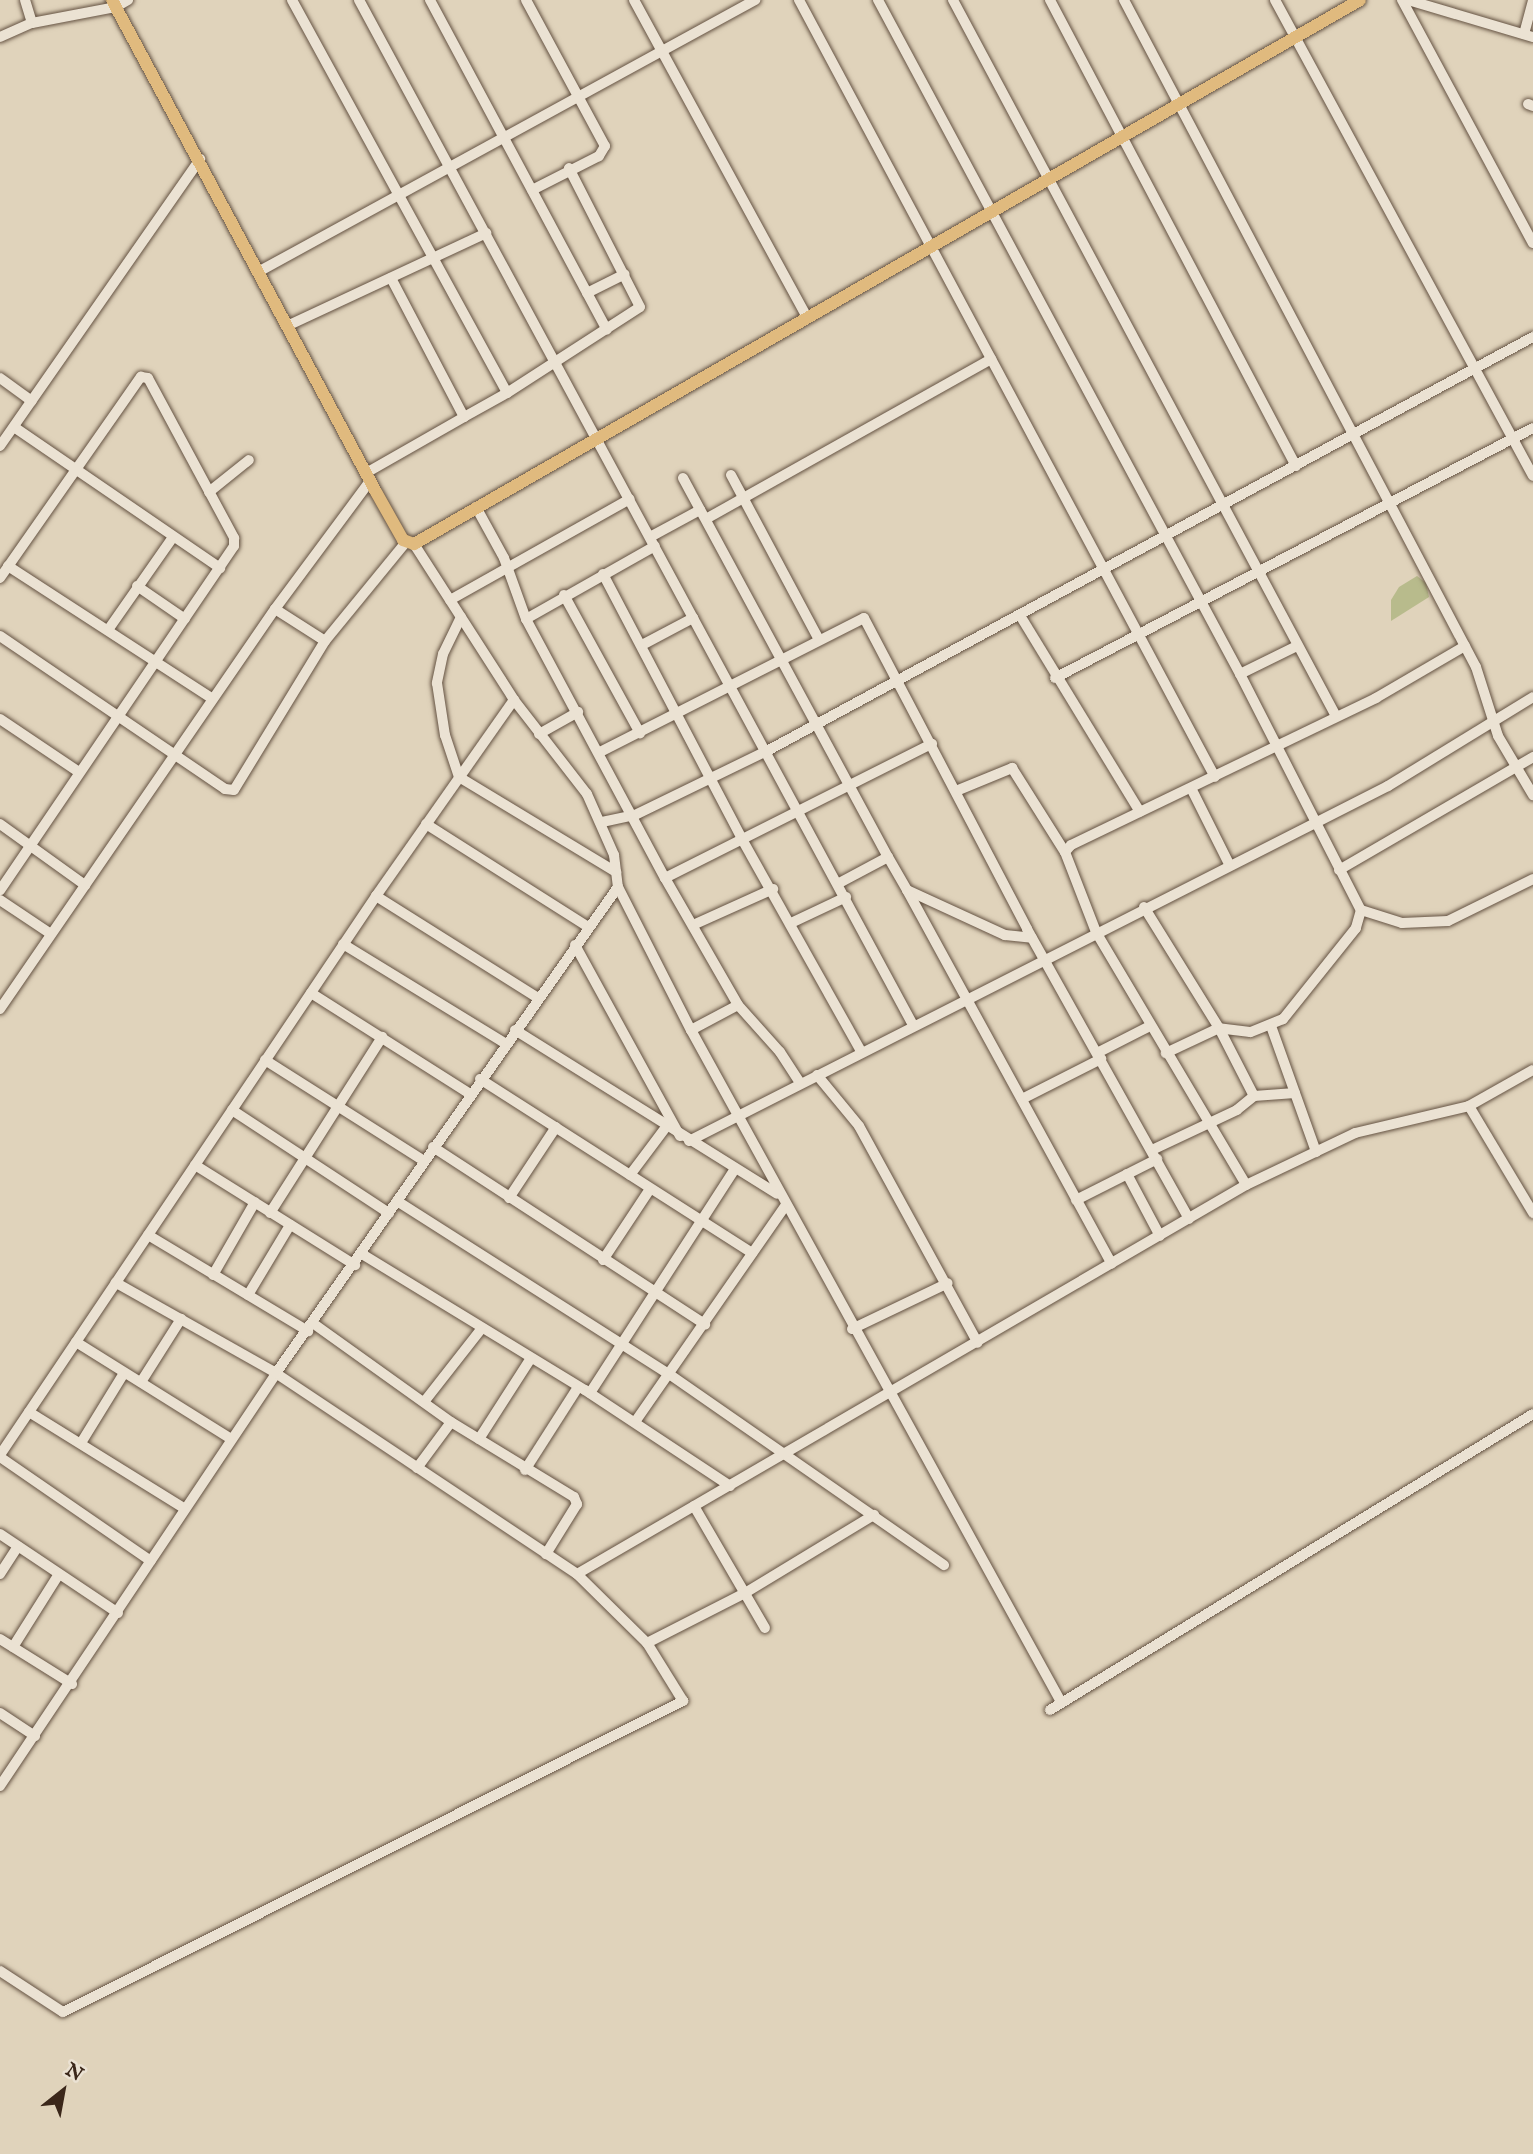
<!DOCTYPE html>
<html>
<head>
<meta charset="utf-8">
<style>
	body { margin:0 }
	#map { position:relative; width:1533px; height:2154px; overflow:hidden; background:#e0d3bb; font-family:"IM FELL English",serif }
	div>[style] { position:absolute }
	.green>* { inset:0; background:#b8bb8c }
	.roads { filter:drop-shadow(0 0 2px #645242) drop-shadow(0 0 2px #645242) }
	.minor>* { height:10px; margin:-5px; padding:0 5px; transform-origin:5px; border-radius:5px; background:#ebe2d3 }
	.major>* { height:12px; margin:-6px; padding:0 6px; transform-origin:6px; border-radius:6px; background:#e0ba7e }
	span { translate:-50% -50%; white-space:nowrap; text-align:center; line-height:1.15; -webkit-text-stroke:6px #ebe2d3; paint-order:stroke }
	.north { position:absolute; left:28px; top:2056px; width:70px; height:70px; -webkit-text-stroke:5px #ebe2d3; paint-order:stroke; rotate:31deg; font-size:19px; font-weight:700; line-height:28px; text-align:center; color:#3b271a }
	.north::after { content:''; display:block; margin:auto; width:24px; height:32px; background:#3b271a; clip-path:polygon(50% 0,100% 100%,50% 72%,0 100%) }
</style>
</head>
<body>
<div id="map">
	<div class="green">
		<div style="clip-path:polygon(1417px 576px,1426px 583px,1429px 597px,1391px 621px,1391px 600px,1399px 587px)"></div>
	</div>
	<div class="roads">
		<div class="minor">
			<div style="left:25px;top:0;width:24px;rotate:73deg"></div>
			<div style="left:292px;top:0;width:448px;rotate:61.3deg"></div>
			<div style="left:359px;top:0;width:1165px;rotate:61.61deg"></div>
			<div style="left:430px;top:0;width:374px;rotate:61.8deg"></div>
			<div style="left:526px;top:0;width:166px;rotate:61.6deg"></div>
			<div style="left:605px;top:146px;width:12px;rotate:121deg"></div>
			<div style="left:599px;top:156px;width:75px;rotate:153.1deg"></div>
			<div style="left:634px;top:0;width:361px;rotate:61.4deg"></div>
			<div style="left:799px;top:0;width:881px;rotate:61.84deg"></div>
			<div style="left:878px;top:0;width:765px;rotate:61.76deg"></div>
			<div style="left:1240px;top:674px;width:265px;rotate:62.9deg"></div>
			<div style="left:1361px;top:910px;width:19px;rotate:106deg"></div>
			<div style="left:1356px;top:928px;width:117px;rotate:128.7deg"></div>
			<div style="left:1283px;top:1019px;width:35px;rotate:158deg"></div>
			<div style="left:1250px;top:1032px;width:31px;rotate:-173deg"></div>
			<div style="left:1219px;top:1028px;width:59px;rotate:154.7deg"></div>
			<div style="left:953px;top:0;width:812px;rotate:61.86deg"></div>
			<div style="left:1050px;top:0;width:527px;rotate:62.17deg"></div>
			<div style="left:1124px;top:0;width:754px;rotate:62.18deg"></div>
			<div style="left:1476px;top:667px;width:72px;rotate:72.3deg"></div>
			<div style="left:1498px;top:736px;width:69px;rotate:59.3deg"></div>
			<div style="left:1275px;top:0;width:541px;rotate:61.54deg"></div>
			<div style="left:1402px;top:0;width:276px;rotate:61.7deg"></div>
			<div style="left:1408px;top:0;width:130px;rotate:16.5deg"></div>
			<div style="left:1524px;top:34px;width:35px;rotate:-75deg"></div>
			<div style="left:0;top:37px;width:35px;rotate:-24deg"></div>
			<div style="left:32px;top:23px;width:86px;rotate:-10.8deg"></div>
			<div style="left:116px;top:7px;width:14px;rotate:-30deg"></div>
			<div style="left:1528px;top:104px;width:5px;rotate:22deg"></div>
			<div style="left:258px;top:272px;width:567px;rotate:-28.69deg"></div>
			<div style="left:391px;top:278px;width:157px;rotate:62.3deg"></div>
			<div style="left:464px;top:417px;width:49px;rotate:-29.2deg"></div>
			<div style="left:507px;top:393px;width:158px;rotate:-32.9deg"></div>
			<div style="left:640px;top:307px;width:156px;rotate:-117.1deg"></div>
			<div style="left:587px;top:293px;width:42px;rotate:-26.6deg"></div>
			<div style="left:287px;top:326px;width:220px;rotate:-25deg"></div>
			<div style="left:0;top:378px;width:39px;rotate:36deg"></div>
			<div style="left:14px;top:427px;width:250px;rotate:34.4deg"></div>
			<div style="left:0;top:446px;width:350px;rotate:-55.1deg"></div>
			<div style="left:366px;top:473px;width:113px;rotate:-29.7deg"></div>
			<div style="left:731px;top:475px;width:187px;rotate:61.9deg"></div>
			<div style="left:683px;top:478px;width:431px;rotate:61.6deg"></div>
			<div style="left:888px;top:857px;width:55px;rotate:152deg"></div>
			<div style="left:209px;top:492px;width:51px;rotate:-38.7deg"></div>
			<div style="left:476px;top:507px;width:58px;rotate:61.2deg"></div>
			<div style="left:504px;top:558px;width:65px;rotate:70.2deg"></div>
			<div style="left:526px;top:619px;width:294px;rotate:61.8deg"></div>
			<div style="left:665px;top:878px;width:146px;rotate:60.1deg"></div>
			<div style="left:738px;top:1005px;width:63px;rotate:48.2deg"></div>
			<div style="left:780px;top:1052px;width:37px;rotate:57deg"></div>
			<div style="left:706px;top:519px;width:327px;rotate:-29.3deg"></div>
			<div style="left:650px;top:537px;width:57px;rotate:-28.4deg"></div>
			<div style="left:414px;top:544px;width:185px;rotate:57.3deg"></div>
			<div style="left:514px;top:700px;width:119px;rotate:52.2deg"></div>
			<div style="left:587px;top:794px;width:67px;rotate:66.1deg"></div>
			<div style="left:614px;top:855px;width:32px;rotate:83deg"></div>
			<div style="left:618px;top:887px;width:161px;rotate:63deg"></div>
			<div style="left:691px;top:1030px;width:767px;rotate:61.16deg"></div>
			<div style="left:8px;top:566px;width:242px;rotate:33deg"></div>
			<div style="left:603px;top:574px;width:301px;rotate:62.3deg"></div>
			<div style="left:743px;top:841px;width:241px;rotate:60.7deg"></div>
			<div style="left:0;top:578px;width:246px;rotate:-55deg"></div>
			<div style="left:141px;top:377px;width:7px;rotate:8deg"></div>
			<div style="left:148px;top:378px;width:182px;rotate:61.7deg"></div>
			<div style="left:234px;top:538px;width:8px;rotate:90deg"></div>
			<div style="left:234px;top:546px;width:416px;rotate:124.2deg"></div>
			<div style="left:137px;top:586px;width:58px;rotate:34.5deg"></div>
			<div style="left:564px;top:595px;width:158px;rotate:61.2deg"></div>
			<div style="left:450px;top:600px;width:206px;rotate:-29.3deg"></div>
			<div style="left:275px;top:609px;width:159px;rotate:-53.4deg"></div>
			<div style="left:461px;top:617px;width:41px;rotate:115.9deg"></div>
			<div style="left:443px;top:654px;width:30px;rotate:102deg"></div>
			<div style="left:437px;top:683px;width:53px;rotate:81.3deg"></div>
			<div style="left:445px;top:735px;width:44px;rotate:71.6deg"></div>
			<div style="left:459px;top:777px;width:184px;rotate:31.2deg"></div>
			<div style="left:1021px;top:617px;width:228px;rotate:58.6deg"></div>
			<div style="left:526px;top:619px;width:148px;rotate:-29.5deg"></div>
			<div style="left:108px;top:630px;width:113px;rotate:-55deg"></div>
			<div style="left:0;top:636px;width:272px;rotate:34.2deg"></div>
			<div style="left:225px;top:789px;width:9px;rotate:6deg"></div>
			<div style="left:234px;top:790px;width:175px;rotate:-58.6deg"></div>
			<div style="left:642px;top:645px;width:58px;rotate:-27.9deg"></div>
			<div style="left:1240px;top:674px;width:64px;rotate:-26.2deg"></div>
			<div style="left:1055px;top:678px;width:539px;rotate:-27.61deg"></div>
			<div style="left:0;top:719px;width:95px;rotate:33.9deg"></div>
			<div style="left:539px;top:734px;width:45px;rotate:-29.4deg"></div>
			<div style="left:600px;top:752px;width:296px;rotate:-26.9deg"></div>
			<div style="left:864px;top:618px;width:351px;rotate:62.3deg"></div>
			<div style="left:1027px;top:929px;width:332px;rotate:60.8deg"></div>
			<div style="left:1191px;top:788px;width:85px;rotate:63.4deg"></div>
			<div style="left:956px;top:791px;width:61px;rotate:-22.3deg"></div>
			<div style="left:1012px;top:768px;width:99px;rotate:57.8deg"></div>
			<div style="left:1065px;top:852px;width:86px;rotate:68.8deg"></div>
			<div style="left:1096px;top:932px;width:294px;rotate:59.3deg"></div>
			<div style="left:602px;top:822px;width:34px;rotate:-12deg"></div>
			<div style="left:635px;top:815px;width:144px;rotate:-25.9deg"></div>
			<div style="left:765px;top:752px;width:873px;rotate:-28.39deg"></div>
			<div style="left:0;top:824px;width:105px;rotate:35.7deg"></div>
			<div style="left:426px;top:824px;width:192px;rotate:32.4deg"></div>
			<div style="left:1065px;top:852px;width:9px;rotate:-49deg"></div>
			<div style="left:1071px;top:845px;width:339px;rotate:-25.7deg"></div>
			<div style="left:1376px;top:698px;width:103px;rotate:-30.3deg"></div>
			<div style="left:888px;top:857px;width:38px;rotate:60deg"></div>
			<div style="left:907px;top:890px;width:108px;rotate:24.7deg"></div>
			<div style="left:1005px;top:935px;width:27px;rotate:6deg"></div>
			<div style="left:1339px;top:870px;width:225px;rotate:-30.2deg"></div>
			<div style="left:665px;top:878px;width:299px;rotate:-26.7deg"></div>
			<div style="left:907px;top:890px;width:426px;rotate:61.3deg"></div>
			<div style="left:376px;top:896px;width:191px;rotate:32.2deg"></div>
			<div style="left:0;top:900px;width:61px;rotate:33.7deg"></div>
			<div style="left:1144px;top:907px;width:142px;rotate:58.2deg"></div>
			<div style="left:1219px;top:1028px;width:76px;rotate:62.8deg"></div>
			<div style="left:1254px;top:1096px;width:22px;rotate:141deg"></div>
			<div style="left:1237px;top:1110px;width:94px;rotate:154.8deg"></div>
			<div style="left:1361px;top:910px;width:43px;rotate:17.6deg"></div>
			<div style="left:1402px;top:923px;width:46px;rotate:-2.5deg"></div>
			<div style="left:1448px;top:921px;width:95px;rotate:-26.3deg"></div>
			<div style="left:791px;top:923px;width:61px;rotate:-25.3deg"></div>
			<div style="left:693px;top:925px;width:88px;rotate:-24.2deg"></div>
			<div style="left:343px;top:944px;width:191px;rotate:31.5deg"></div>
			<div style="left:575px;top:945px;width:218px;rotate:61.2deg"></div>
			<div style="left:311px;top:993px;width:188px;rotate:32.4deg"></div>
			<div style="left:0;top:1009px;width:485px;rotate:-55.5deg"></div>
			<div style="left:275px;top:609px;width:59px;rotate:32.6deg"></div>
			<div style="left:325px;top:641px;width:128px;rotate:-50.7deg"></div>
			<div style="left:1271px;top:1026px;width:134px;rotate:70.3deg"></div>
			<div style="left:515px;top:1030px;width:309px;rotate:32deg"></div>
			<div style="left:691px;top:1030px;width:53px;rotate:-28deg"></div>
			<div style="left:1097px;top:1053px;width:59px;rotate:-27deg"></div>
			<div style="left:265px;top:1060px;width:188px;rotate:32.4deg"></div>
			<div style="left:817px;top:1075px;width:66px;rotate:50.5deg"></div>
			<div style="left:859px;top:1126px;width:247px;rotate:61.3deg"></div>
			<div style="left:480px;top:1079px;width:323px;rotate:32.6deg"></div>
			<div style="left:1254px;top:1096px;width:41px;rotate:-4.2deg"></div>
			<div style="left:1022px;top:1099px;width:89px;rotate:-26.9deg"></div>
			<div style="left:1469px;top:1106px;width:125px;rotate:59.1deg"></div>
			<div style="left:232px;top:1110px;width:188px;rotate:33.3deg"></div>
			<div style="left:689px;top:1141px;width:784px;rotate:-26.92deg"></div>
			<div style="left:1388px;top:786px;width:170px;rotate:-31.5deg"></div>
			<div style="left:433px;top:1147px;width:325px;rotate:33.1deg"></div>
			<div style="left:195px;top:1165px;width:189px;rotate:32deg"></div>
			<div style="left:1127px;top:1174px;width:70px;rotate:62deg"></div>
			<div style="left:630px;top:1175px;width:60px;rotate:-53.1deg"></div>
			<div style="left:509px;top:1198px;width:85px;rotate:-56.5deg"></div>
			<div style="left:1076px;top:1200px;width:91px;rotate:-26.8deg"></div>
			<div style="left:397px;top:1201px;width:322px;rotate:32.5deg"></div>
			<div style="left:669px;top:1374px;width:335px;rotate:34.8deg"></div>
			<div style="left:270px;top:1213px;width:209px;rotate:-57.5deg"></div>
			<div style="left:148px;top:1235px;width:187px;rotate:31deg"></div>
			<div style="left:362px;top:1254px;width:261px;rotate:31.4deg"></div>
			<div style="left:585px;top:1390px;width:174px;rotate:33.5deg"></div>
			<div style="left:603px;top:1260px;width:85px;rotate:-56.5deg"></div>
			<div style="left:213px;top:1275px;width:84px;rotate:-60.1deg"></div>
			<div style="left:248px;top:1295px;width:82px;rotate:-59deg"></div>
			<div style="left:314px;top:1324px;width:168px;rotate:35.6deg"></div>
			<div style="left:451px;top:1422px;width:144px;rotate:31.4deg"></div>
			<div style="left:574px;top:1497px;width:8px;rotate:67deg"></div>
			<div style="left:577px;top:1504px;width:59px;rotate:121.8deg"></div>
			<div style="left:852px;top:1329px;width:106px;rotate:-25.6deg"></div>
			<div style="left:76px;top:1342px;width:183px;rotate:32deg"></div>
			<div style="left:141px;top:1382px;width:75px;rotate:-57.6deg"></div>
			<div style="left:590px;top:1393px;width:267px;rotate:-57.1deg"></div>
			<div style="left:424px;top:1402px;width:94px;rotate:-51.9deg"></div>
			<div style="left:29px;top:1412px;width:182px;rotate:31.8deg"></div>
			<div style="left:635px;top:1422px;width:263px;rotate:-55.2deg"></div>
			<div style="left:479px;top:1439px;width:96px;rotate:-57.3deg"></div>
			<div style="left:81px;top:1443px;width:82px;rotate:-58.4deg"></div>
			<div style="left:0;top:1455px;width:674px;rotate:-56.07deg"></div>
			<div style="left:376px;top:896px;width:240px;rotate:-54.9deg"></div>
			<div style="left:0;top:1457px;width:183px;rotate:34.6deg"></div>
			<div style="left:417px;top:1468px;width:57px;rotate:-53.5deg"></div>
			<div style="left:525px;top:1470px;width:98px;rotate:-57.4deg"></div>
			<div style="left:694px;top:1506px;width:141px;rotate:59.8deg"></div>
			<div style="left:0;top:1534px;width:142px;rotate:33.8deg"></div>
			<div style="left:0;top:1574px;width:33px;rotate:-57deg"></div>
			<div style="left:577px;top:1574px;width:774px;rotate:-30.18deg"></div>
			<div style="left:1246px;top:1185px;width:121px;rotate:-25.5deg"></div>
			<div style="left:1355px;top:1133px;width:117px;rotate:-13.3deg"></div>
			<div style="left:1469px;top:1106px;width:73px;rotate:-29.4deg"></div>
			<div style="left:0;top:1639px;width:85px;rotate:32deg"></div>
			<div style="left:647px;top:1643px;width:110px;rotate:-27deg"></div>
			<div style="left:745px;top:1593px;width:151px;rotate:-31.2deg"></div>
			<div style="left:13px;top:1647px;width:86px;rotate:-57.8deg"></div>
			<div style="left:1050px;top:1710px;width:566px;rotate:-31.5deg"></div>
			<div style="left:0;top:1713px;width:42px;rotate:33.3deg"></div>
			<div style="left:0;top:1786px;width:497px;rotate:-56.2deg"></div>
			<div style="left:276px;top:1373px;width:594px;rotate:-54.87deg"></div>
			<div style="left:0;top:1971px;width:75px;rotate:33.1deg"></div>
			<div style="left:63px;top:2012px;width:694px;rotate:-26.64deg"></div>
			<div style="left:683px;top:1701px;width:68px;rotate:-121.8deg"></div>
			<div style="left:647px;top:1643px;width:98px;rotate:-135.4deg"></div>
			<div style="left:577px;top:1574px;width:362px;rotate:-146.3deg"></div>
			<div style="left:276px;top:1373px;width:184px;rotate:-150.6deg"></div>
		</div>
		<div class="major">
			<div style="left:112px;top:0;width:558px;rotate:61.78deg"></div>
			<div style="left:376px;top:492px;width:55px;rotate:60.6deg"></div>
			<div style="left:403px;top:540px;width:12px;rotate:20deg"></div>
			<div style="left:414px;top:544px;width:1091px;rotate:-29.9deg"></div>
		</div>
	</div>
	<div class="north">N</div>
</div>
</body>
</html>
